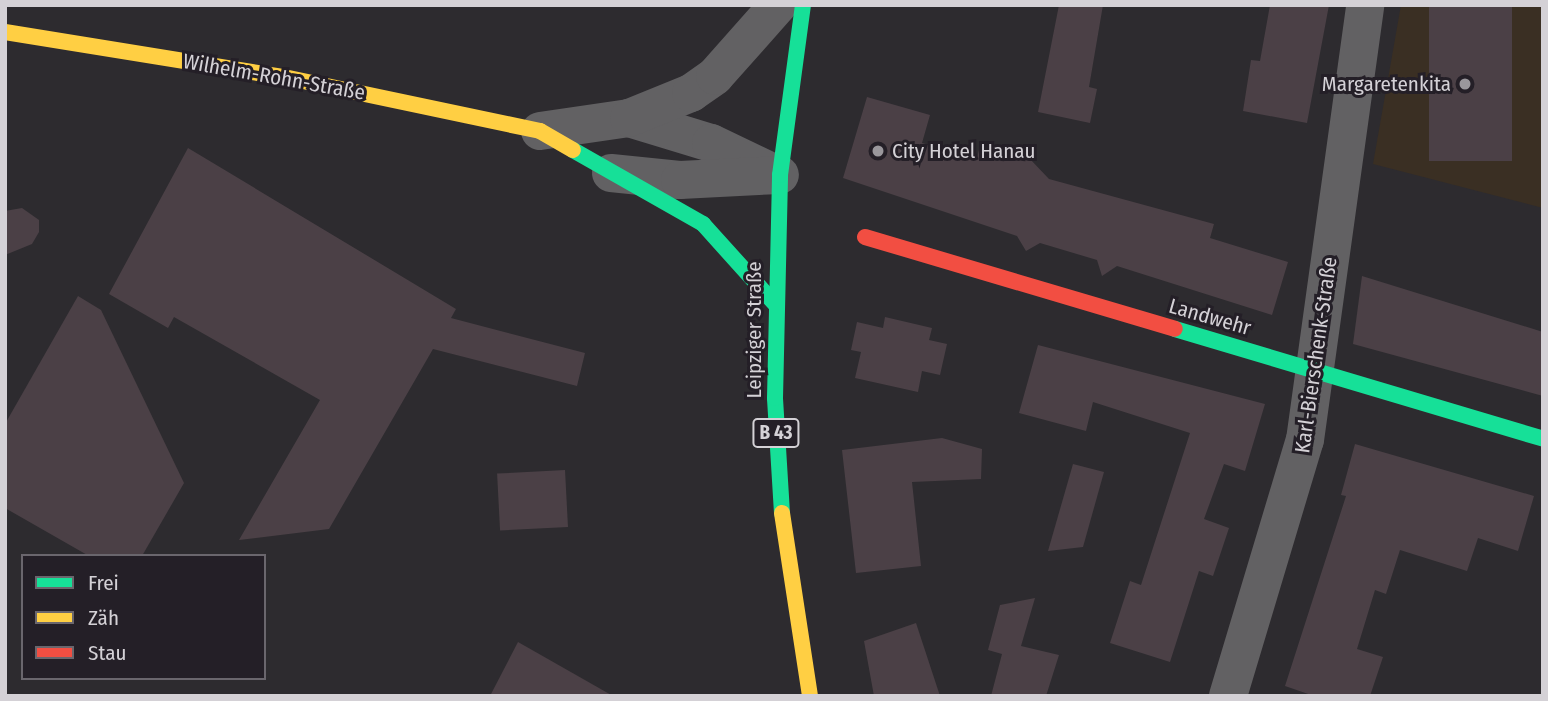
<!DOCTYPE html>
<html>
<head>
<meta charset="utf-8">
<style>
	body { margin:0 }
	#map { position:relative; width:1548px; height:701px; overflow:hidden; background:#2d2b2f; font-family:"Fira Sans Condensed",sans-serif }
	div>[style] { position:absolute }
	.education>* { inset:0; background:#3a2f23 }
	.building>* { inset:0; background:#4b4046; transform-origin:0 0 }
	.street>* { height:38px; margin:-19px; padding:0 19px; transform-origin:19px; border-radius:19px; background:#626163 }
	.fast>* { height:16px; margin:-8px; padding:0 8px; transform-origin:8px; border-radius:8px; background:#16e098 }
	.slow>* { height:16px; margin:-8px; padding:0 8px; transform-origin:8px; border-radius:8px; background:#ffcf43 }
	.jam>* { height:16px; margin:-8px; padding:0 8px; transform-origin:8px; border-radius:8px; background:#f24e42 }
	.dots>* { width:19px; height:19px; translate:-50% -50%; box-sizing:border-box; border:4px solid #241f27; border-radius:50% }
	span { translate:-50% -50%; white-space:nowrap; text-align:center; line-height:1.15; -webkit-text-stroke:6px #241f27; paint-order:stroke }
	.shield-label span { padding:2px 5px; background:#241f27; border:2px solid; border-radius:5px; -webkit-text-stroke-width:0 }
	.shield-label { font-size:19px; color:#d4d1d6; font-weight:700 }
	.street-label { font-size:21px; color:#d4d1d6 }
	.poi-label { font-size:21px; color:#d4d1d6 }
	.right { translate:-100% -50%; text-align:right }
	.left { translate:0 -50%; text-align:left }
	.frame { position:absolute; inset:0; border:7px solid #d4d1d6; pointer-events:none }
	.legend { position:absolute; left:21px; top:554px; width:245px; height:126px; box-sizing:border-box; background:#241f27; border:2px solid #6a666d; margin:0; padding:9px 12px; list-style:none; font-size:21px; color:#d4d1d6 }
	.legend li { display:flex; align-items:center; gap:14px; height:35px }
	.legend b { width:35px; border:2px solid #6a666d }
</style>
</head>
<body>
<div id="map">
	<div class="education">
		<div style="clip-path:polygon(1401px 5px,1543px 5px,1543px 208px,1373px 164px)"></div>
	</div>
	<div class="building">
		<div style="clip-path:polygon(1059px 5px,1103px 5px,1089px 87px,1097px 89px,1090px 123px,1038px 112px)"></div>
		<div style="clip-path:polygon(1270px 5px,1329px 5px,1307px 123px,1243px 111px,1251px 60px,1260px 61px)"></div>
		<div style="left:1429px;top:5px;width:83px;height:156px"></div>
		<div style="clip-path:polygon(867px 97px,930px 115px,922px 143px,977px 158px,980px 146px,1030px 159px,1049px 179px,1214px 224px,1210px 238px,1288px 262px,1272px 315px,1117px 266px,1102px 276px,1097px 260px,1040px 243px,1026px 251px,1017px 236px,843px 178px)"></div>
		<div style="clip-path:polygon(188px 148px,456px 309px,451px 318px,585px 353px,577px 386px,433px 349px,329px 529px,239px 540px,320px 400px,174px 317px,168px 328px,109px 294px)"></div>
		<div style="clip-path:polygon(22px 208px,39px 220px,39px 232px,32px 244px,5px 255px,5px 211px)"></div>
		<div style="clip-path:polygon(1362px 276px,1543px 332px,1543px 396px,1353px 344px)"></div>
		<div style="clip-path:polygon(78px 296px,101px 310px,184px 483px,142px 556px,89px 556px,5px 508px,5px 424px)"></div>
		<div style="clip-path:polygon(885px 317px,932px 328px,929px 340px,947px 344px,940px 375px,922px 371px,918px 392px,855px 378px,861px 352px,851px 350px,857px 322px,883px 328px)"></div>
		<div style="clip-path:polygon(1038px 345px,1265px 404px,1245px 471px,1224px 464px,1204px 519px,1229px 528px,1213px 576px,1199px 571px,1170px 662px,1110px 643px,1130px 581px,1141px 585px,1190px 433px,1093px 402px,1086px 431px,1019px 413px)"></div>
		<div style="clip-path:polygon(942px 438px,982px 449px,981px 479px,912px 482px,921px 566px,856px 573px,842px 450px)"></div>
		<div style="clip-path:polygon(1355px 444px,1534px 496px,1518px 551px,1478px 538px,1467px 571px,1400px 550px,1386px 594px,1375px 590px,1357px 649px,1383px 657px,1370px 696px,1314px 696px,1285px 686px,1346px 496px,1341px 495px)"></div>
		<div style="clip-path:polygon(1073px 464px,1104px 472px,1083px 547px,1048px 551px)"></div>
		<div style="left:565px;top:470px;width:57px;height:68px;rotate:87deg"></div>
		<div style="clip-path:polygon(1035px 598px,1021px 646px,1059px 655px,1046px 696px,991px 696px,1002px 654px,988px 650px,1000px 605px)"></div>
		<div style="clip-path:polygon(916px 623px,940px 696px,874px 696px,864px 641px)"></div>
		<div style="clip-path:polygon(518px 642px,613px 696px,490px 696px)"></div>
	</div>
	<div class="street">
		<div style="left:629px;top:118px;width:86px;rotate:17deg"></div>
		<div style="left:711px;top:143px;width:74px;rotate:25.5deg"></div>
		<div style="left:540px;top:131px;width:90px;rotate:-8.3deg"></div>
		<div style="left:629px;top:118px;width:67px;rotate:-22deg"></div>
		<div style="left:691px;top:93px;width:29px;rotate:-35deg"></div>
		<div style="left:715px;top:76px;width:95px;rotate:-48.4deg"></div>
		<div style="left:611px;top:173px;width:69px;rotate:5.8deg"></div>
		<div style="left:680px;top:180px;width:100px;rotate:-2.9deg"></div>
		<div style="left:1228px;top:696px;width:267px;rotate:-73.3deg"></div>
		<div style="left:1305px;top:440px;width:439px;rotate:-82.1deg"></div>
	</div>
	<div class="fast">
		<div style="left:573px;top:150px;width:150px;rotate:29.6deg"></div>
		<div style="left:703px;top:224px;width:108px;rotate:48deg"></div>
		<div style="left:1175px;top:329px;width:384px;rotate:16.6deg"></div>
		<div style="left:782px;top:513px;width:115px;rotate:-93.5deg"></div>
		<div style="left:775px;top:398px;width:223px;rotate:-88.7deg"></div>
		<div style="left:780px;top:175px;width:172px;rotate:-82.3deg"></div>
	</div>
	<div class="slow">
		<div style="left:5px;top:32px;width:283px;rotate:9.2deg"></div>
		<div style="left:284px;top:77px;width:262px;rotate:11.9deg"></div>
		<div style="left:540px;top:131px;width:38px;rotate:30deg"></div>
		<div style="left:782px;top:513px;width:185px;rotate:81.3deg"></div>
	</div>
	<div class="jam">
		<div style="left:865px;top:237px;width:323px;rotate:16.5deg"></div>
	</div>
	<div class="dots">
		<div style="left:1465px;top:84px;background:#9a979c"></div>
		<div style="left:878px;top:151px;background:#9a979c"></div>
	</div>
	<div class="shield-label">
		<span style="left:776px;top:433px">B 43</span>
	</div>
	<div class="street-label">
		<span style="left:274px;top:77px;rotate:10deg">Wilhelm-Rohn-Straße</span>
		<span style="left:1210px;top:317px;rotate:16deg">Landwehr</span>
		<span style="left:754px;top:330px;rotate:-90deg">Leipziger Straße</span>
		<span style="left:1316px;top:355px;rotate:-82deg">Karl-Bierschenk-Straße</span>
	</div>
	<div class="poi-label">
		<span class="right" style="left:1451px;top:84px">Margaretenkita</span>
		<span class="left" style="left:892px;top:151px">City Hotel Hanau</span>
	</div>
	<div class="frame"></div>
	<ul class="legend">
	<li><b style="height:9px;background:#16e098"></b>Frei</li>
	<li><b style="height:9px;background:#ffcf43"></b>Zäh</li>
	<li><b style="height:9px;background:#f24e42"></b>Stau</li>
	</ul>
</div>
</body>
</html>
